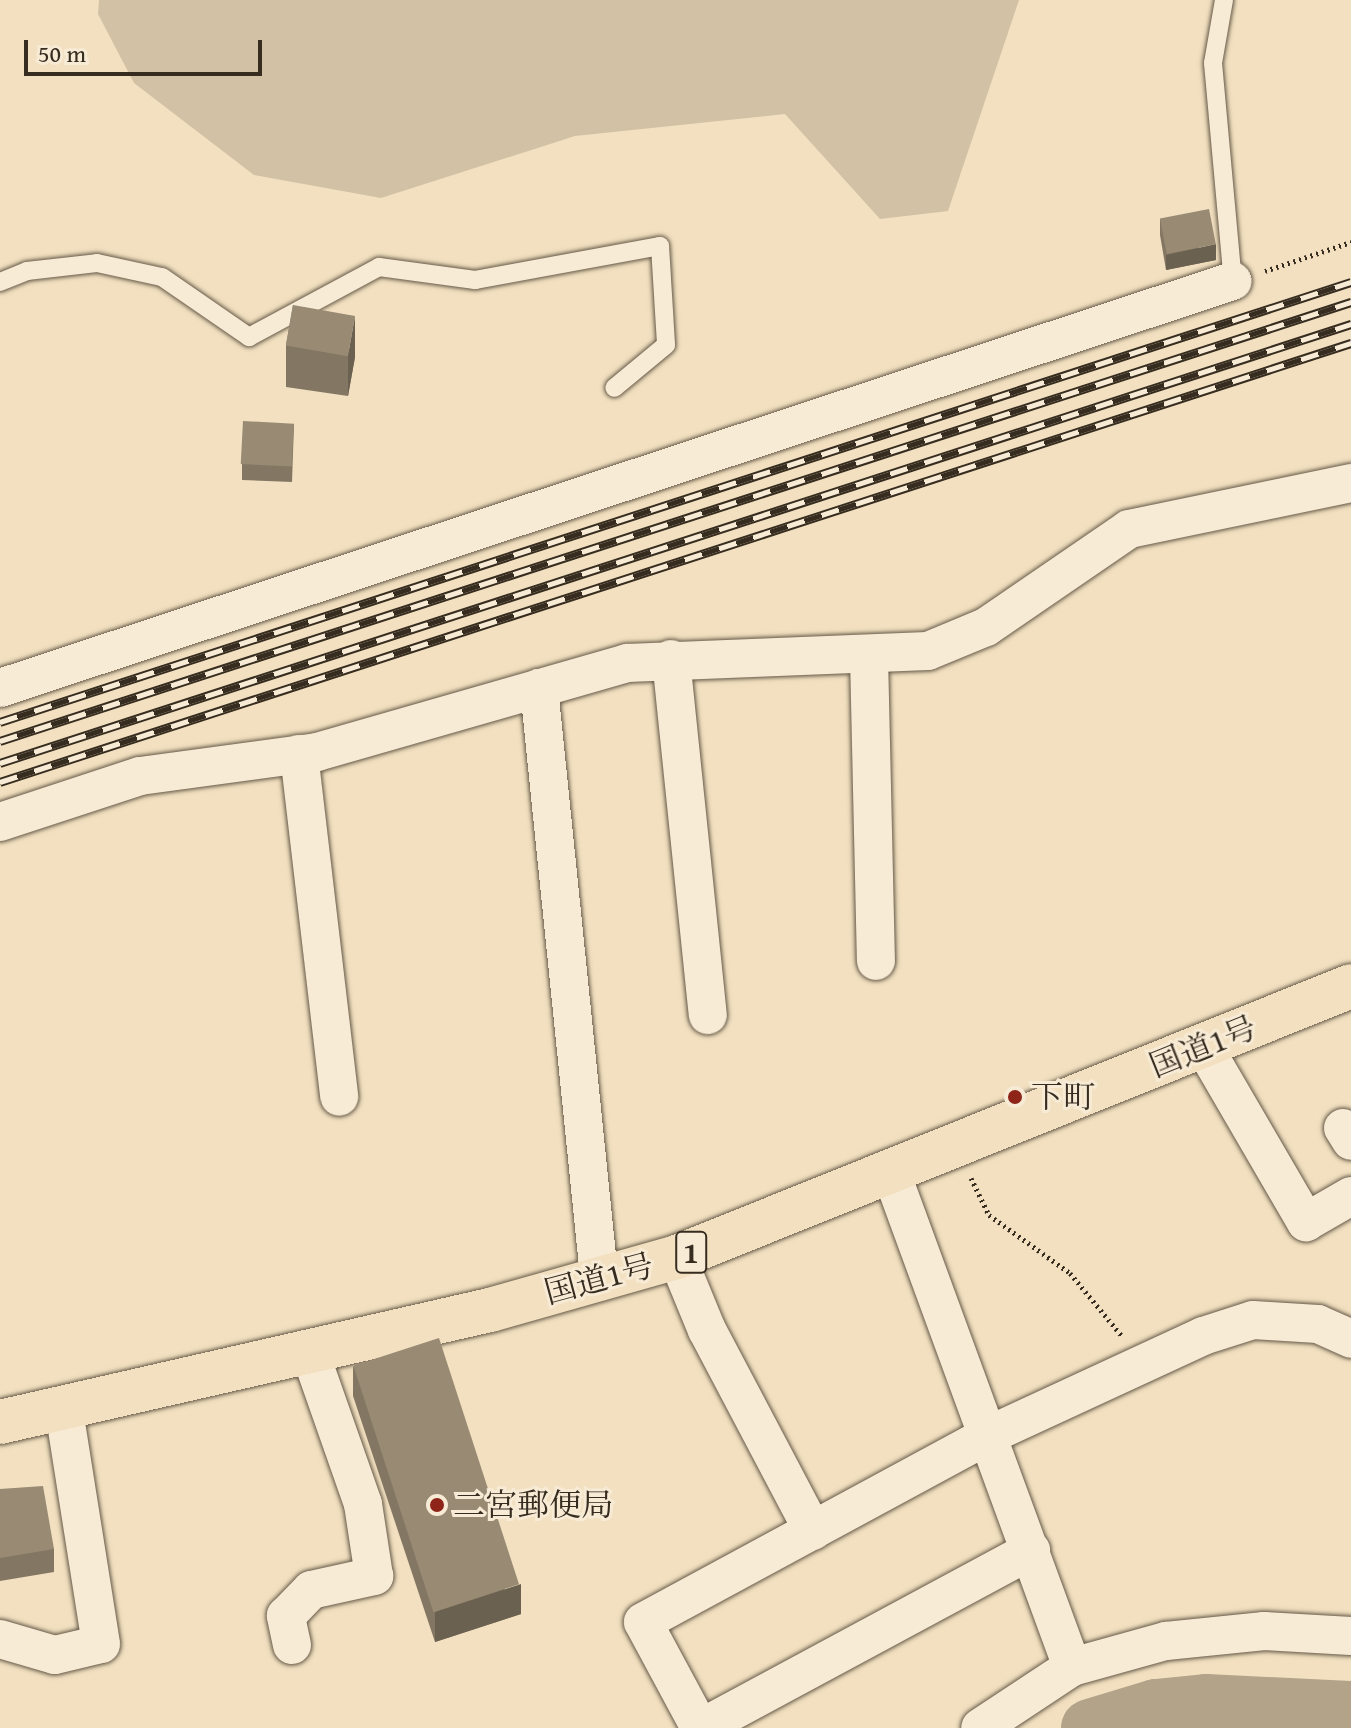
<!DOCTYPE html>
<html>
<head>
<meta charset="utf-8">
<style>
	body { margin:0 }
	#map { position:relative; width:1351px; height:1728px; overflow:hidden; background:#f2e0c0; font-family:"Gentium Book Plus","Noto Serif JP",serif }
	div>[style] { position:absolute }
	.green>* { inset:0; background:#d2c1a5 }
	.river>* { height:58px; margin:-29px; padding:0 29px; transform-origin:29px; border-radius:29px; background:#b2a389 }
	.path>* { height:5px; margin-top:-2.5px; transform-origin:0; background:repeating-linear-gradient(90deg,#362c1f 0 2px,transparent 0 6px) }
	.roads { filter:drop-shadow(0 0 2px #655947) drop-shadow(0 0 2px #655947) }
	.service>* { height:18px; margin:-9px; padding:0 9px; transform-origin:9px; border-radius:9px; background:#f7ebd6 }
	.minor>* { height:38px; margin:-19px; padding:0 19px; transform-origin:19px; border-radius:19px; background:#f7ebd6 }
	.trunk>* { height:44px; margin:-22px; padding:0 22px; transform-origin:22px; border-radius:22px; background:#f2e0c0 }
	.rail>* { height:9px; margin-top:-4.5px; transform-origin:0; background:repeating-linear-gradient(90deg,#f7ebd6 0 18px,#362c1f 0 36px); box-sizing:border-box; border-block:2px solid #362c1f }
	.wall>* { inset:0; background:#837763 }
	.shaded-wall>* { inset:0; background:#6a6150 }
	.building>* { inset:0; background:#988a73; transform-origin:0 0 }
	.dots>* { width:22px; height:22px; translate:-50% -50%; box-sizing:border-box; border:4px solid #f7ebd6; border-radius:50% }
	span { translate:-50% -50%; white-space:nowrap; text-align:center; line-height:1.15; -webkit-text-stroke:6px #f7ebd6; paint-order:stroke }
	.shield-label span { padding:2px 6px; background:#f7ebd6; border:2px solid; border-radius:6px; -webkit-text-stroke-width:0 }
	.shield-label { font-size:30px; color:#362c1f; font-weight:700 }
	.street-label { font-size:32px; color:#362c1f }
	.poi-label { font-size:32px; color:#362c1f }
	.left { translate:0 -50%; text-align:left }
	.scale { position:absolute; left:24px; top:40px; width:238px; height:36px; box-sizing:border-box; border:4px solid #362c1f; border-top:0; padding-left:10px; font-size:24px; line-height:28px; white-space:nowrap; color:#362c1f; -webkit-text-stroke:6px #f7ebd6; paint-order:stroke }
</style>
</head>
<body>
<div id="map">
	<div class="green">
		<div style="clip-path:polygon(99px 0,1019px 0,948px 211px,880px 219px,785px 114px,575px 136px,381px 198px,254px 175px,134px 83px,98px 14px)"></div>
	</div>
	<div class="river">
		<div style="left:1090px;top:1728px;width:69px;rotate:-16.9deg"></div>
		<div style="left:1156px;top:1708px;width:50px;rotate:-5.7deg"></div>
		<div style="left:1206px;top:1703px;width:145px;rotate:2.8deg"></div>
	</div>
	<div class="path">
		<div style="left:1265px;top:271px;width:91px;rotate:-18.6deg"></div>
		<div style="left:971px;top:1178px;width:41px;rotate:64.1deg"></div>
		<div style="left:989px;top:1215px;width:100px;rotate:35.6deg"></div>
		<div style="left:1070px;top:1273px;width:82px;rotate:50.5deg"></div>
	</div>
	<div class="roads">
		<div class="service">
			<div style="left:1224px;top:0;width:64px;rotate:99.9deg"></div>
			<div style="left:1213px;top:63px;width:219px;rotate:84.8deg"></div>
			<div style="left:0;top:282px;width:29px;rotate:-22deg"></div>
			<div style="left:27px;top:271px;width:70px;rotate:-6.5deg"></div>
			<div style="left:97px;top:263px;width:66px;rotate:12.2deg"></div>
			<div style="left:162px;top:277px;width:106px;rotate:34.6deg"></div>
			<div style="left:249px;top:337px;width:148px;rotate:-28.3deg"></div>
			<div style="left:379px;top:267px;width:97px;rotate:7.7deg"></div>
			<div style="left:475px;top:280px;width:188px;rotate:-10.4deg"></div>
			<div style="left:660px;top:246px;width:99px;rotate:86.5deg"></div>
			<div style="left:666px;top:345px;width:67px;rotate:140.4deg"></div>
		</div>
		<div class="minor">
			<div style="left:869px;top:656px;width:305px;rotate:88.7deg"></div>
			<div style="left:671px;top:659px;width:358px;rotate:84.1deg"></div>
			<div style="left:0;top:688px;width:1298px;rotate:-18.27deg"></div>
			<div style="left:539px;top:688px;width:591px;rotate:84.17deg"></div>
			<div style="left:299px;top:754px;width:345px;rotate:83.3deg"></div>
			<div style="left:0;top:822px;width:147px;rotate:-18.2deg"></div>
			<div style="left:140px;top:776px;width:179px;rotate:-7.7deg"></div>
			<div style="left:317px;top:752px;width:323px;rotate:-16deg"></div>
			<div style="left:627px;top:663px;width:301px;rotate:-2.3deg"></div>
			<div style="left:928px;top:651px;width:63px;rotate:-22.5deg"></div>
			<div style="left:986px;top:627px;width:173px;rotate:-34.4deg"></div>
			<div style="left:1129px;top:529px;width:227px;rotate:-11.7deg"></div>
			<div style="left:1204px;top:1047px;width:203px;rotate:59.8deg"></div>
			<div style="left:1306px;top:1222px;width:52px;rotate:-30deg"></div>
			<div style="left:1343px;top:1128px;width:15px;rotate:58deg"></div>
			<div style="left:892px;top:1175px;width:524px;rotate:69.9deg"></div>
			<div style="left:1072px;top:1667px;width:110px;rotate:146.5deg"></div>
			<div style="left:677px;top:1257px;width:79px;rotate:67.7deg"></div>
			<div style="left:707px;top:1330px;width:227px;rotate:62.2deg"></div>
			<div style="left:0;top:1639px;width:57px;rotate:16.2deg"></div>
			<div style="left:55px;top:1655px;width:47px;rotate:-13.4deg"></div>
			<div style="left:101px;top:1644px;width:237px;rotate:-99deg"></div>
			<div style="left:292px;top:1645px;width:30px;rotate:-102deg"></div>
			<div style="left:286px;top:1616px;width:36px;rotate:-46deg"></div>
			<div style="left:311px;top:1590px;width:65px;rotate:-12.5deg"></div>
			<div style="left:374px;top:1576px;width:73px;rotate:-98.7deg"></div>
			<div style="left:363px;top:1504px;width:163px;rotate:-109.3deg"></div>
			<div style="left:1072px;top:1667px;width:98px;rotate:-15.5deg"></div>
			<div style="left:1166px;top:1641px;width:99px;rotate:-5.8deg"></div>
			<div style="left:1264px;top:1631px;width:87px;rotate:3.3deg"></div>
			<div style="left:700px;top:1728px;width:120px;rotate:-118.3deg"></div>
			<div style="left:643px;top:1622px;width:393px;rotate:-28.4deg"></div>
			<div style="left:989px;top:1435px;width:236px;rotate:-24.8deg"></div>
			<div style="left:1203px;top:1336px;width:52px;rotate:-17.7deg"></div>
			<div style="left:1253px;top:1320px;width:65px;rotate:3.5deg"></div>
			<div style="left:1318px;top:1324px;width:36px;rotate:24deg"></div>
			<div style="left:701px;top:1728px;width:375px;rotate:-28.3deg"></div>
		</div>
		<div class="trunk">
			<div style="left:0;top:1422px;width:503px;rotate:-12.88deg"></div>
			<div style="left:490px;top:1310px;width:194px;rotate:-15.8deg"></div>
			<div style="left:677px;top:1257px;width:726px;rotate:-21.9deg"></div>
		</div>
	</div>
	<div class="rail">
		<div style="left:0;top:722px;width:1421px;rotate:-18.04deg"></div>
		<div style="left:0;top:741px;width:1421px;rotate:-18deg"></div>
		<div style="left:0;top:763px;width:1421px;rotate:-18deg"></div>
		<div style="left:0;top:782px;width:1421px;rotate:-18deg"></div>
	</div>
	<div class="wall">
		<div style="clip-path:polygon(1160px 219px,1216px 260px,1166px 270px,1160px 235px)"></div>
		<div style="clip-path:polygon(293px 305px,355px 357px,348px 396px,286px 387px,286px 345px)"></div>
		<div style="clip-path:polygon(294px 424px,292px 482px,242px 480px,242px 464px)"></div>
		<div style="clip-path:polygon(353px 1366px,521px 1614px,435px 1642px,353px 1396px)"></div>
		<div style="clip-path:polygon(0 1489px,54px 1549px,54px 1572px,0 1581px)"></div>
	</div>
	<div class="shaded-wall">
		<div style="clip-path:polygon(1216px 244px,1216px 260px,1166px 270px,1166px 255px)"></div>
		<div style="clip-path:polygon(355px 316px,355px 357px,348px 396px,348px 355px)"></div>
		<div style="clip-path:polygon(521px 1584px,521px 1614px,435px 1642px,435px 1612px)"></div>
	</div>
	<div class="building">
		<div style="left:1209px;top:209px;width:36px;height:50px;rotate:79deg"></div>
		<div style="left:293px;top:305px;width:63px;height:41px;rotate:10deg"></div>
		<div style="left:243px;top:421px;width:51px;height:43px;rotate:3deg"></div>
		<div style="left:439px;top:1338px;width:259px;height:90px;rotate:72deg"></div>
		<div style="clip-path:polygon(43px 1486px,54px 1549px,0 1558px,0 1489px)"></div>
	</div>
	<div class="dots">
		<div style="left:1015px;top:1097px;background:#8f2418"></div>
		<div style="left:437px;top:1505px;background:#8f2418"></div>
	</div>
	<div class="shield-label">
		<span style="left:691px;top:1252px">1</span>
	</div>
	<div class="street-label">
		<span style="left:1203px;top:1047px;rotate:-22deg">国道1号</span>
		<span style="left:599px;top:1279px;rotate:-15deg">国道1号</span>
	</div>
	<div class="poi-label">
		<span class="left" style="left:1031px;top:1097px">下町</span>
		<span class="left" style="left:453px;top:1505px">二宮郵便局</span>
	</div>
	<div class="scale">50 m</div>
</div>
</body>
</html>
